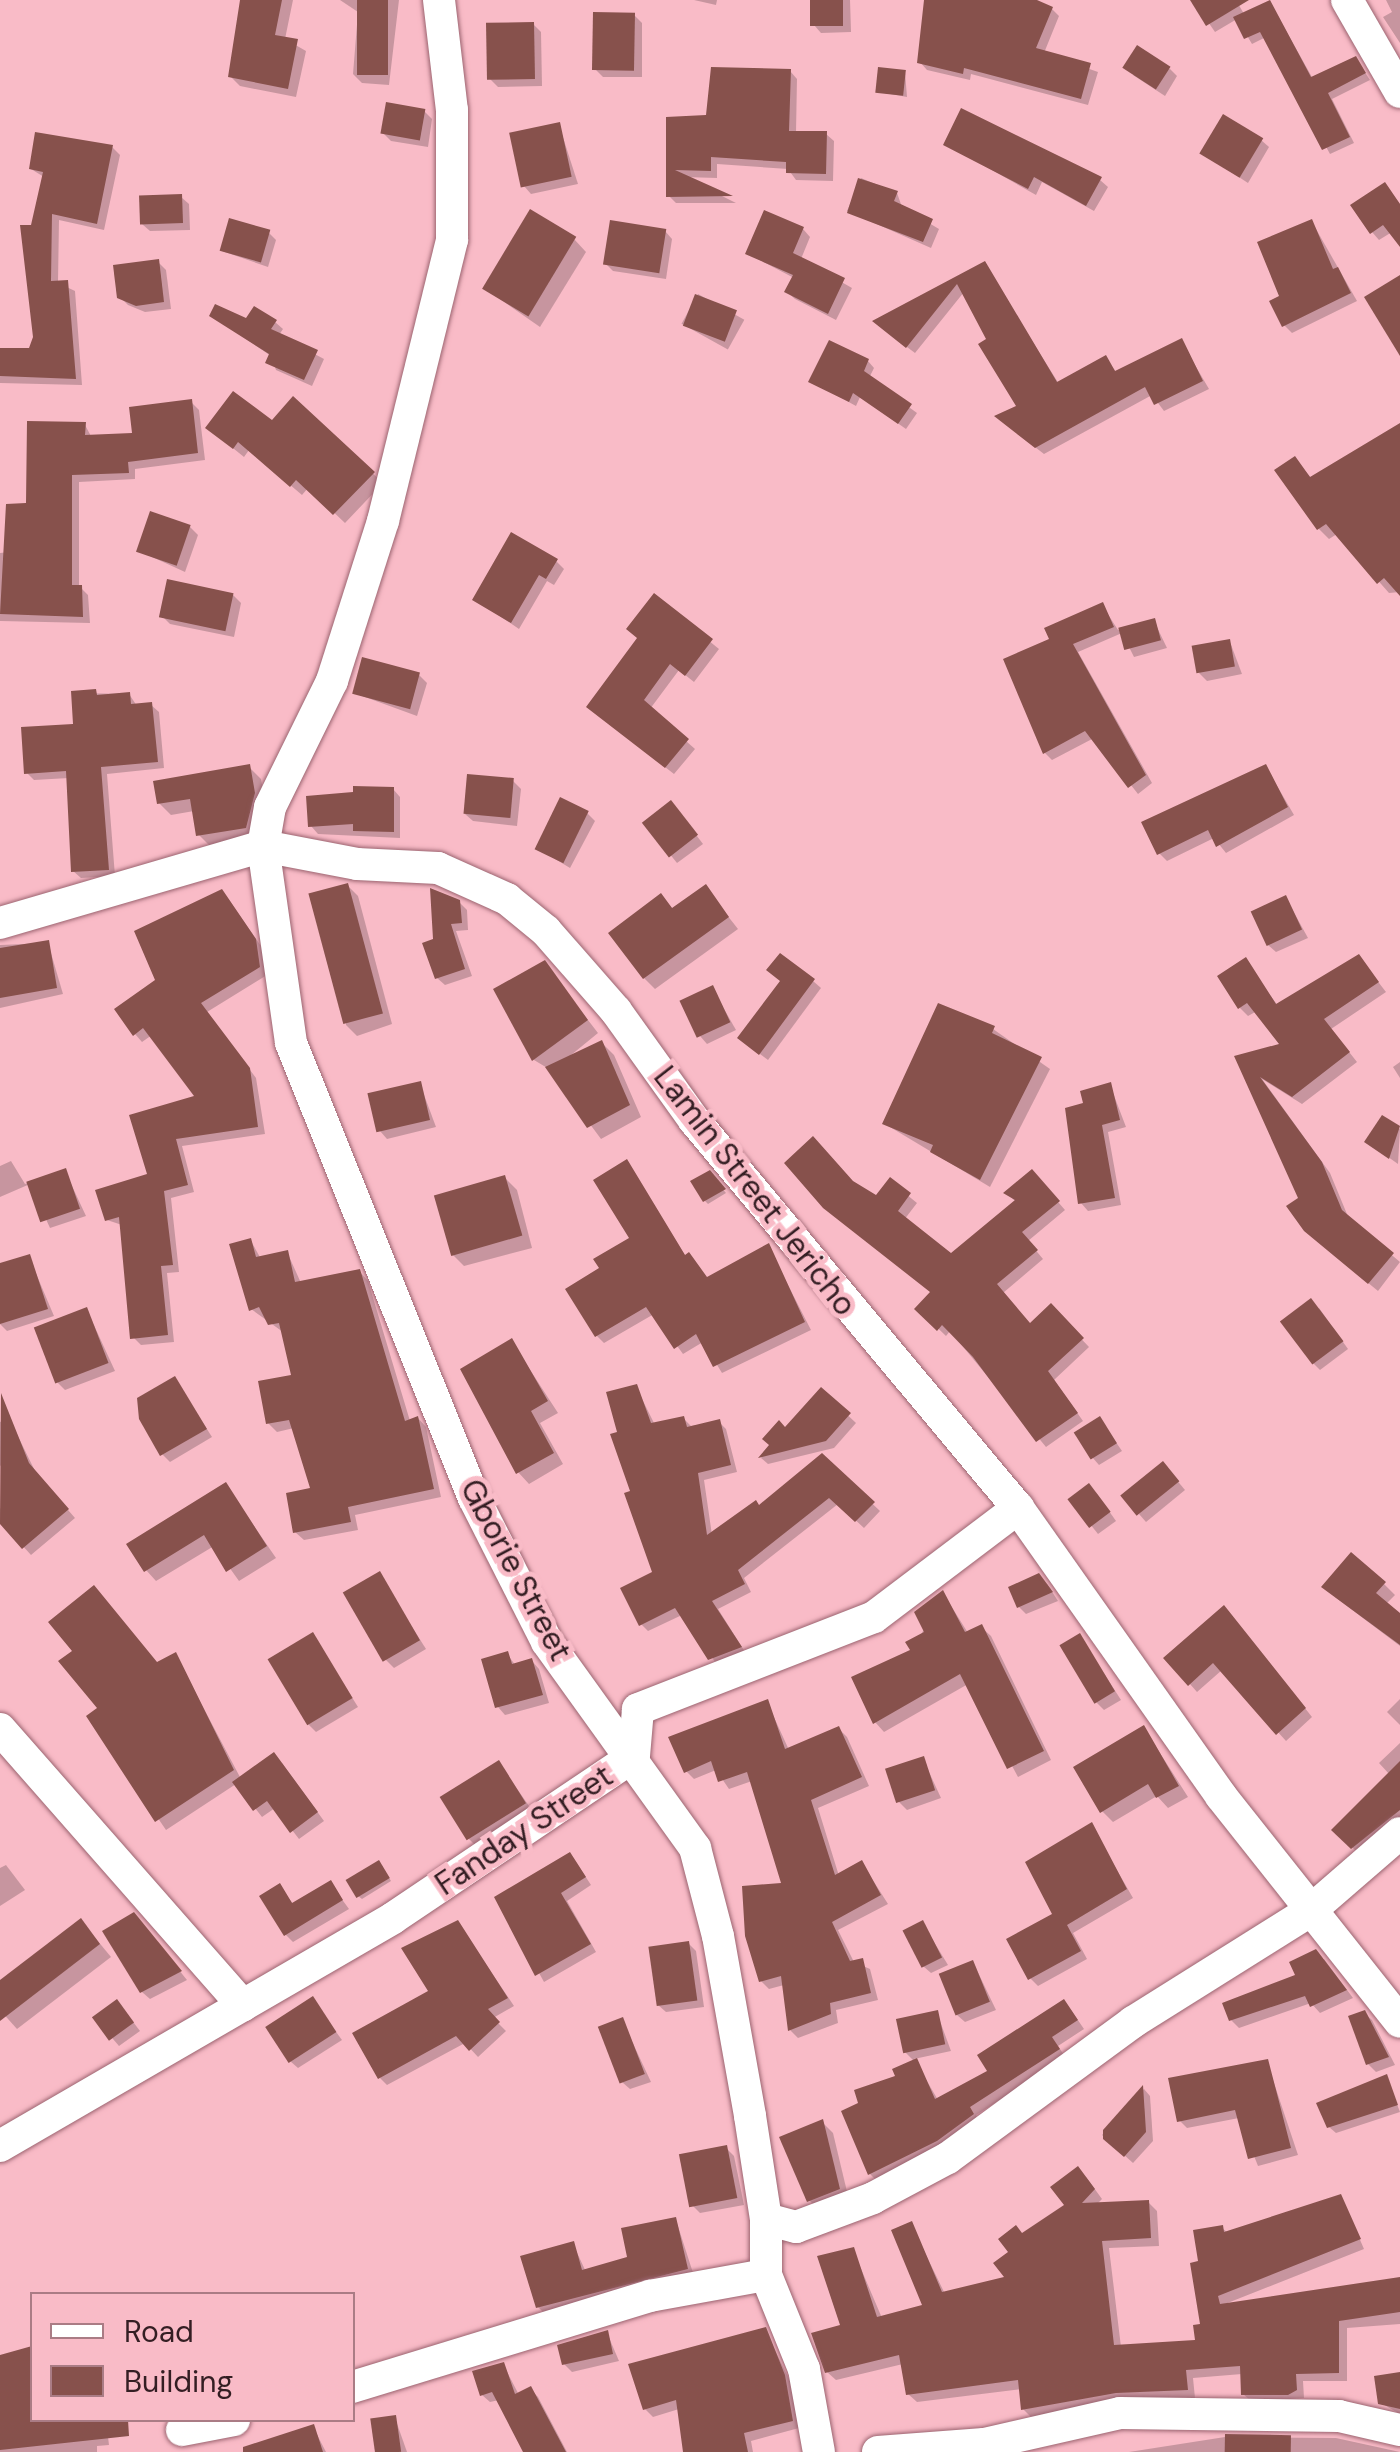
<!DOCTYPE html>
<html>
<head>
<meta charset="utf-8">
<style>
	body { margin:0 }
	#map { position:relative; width:1400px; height:2452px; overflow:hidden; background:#f9bbc7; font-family:"DM Sans",sans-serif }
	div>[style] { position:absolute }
	.shadow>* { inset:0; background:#0003; transform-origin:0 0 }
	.building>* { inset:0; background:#87514c; transform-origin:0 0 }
	.roads { filter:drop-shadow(0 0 2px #9b6470) drop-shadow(0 0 2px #9b6470) }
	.street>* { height:32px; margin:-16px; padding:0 16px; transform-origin:16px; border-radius:16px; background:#fff }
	span { translate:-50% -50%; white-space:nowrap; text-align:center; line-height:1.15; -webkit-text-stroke:10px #f9bbc7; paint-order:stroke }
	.street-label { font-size:32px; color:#341e23 }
	.legend { position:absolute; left:30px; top:2292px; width:325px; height:130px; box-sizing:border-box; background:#f9bbc7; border:2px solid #aa7c85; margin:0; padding:12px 18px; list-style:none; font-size:30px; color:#341e23 }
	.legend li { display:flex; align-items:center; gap:20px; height:50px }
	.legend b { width:50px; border:2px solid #aa7c85 }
</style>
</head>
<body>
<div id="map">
	<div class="shadow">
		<div style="clip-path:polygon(243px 0,293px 0,285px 39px,306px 51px,296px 97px,240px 86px,231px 77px)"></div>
		<div style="clip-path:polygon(340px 0,399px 0,389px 85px,362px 83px,353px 74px,358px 12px)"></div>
		<div style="clip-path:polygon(694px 0,717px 0,716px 5px)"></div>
		<div style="clip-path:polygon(812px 0,850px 0,851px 32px,821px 33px,814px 25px)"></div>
		<div style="clip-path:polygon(926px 0,1027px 0,1052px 9px,1059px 16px,1044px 53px,1098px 72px,1088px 105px,971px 74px,970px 80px,927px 70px,920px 62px)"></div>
		<div style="clip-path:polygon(1193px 0,1236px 0,1244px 14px,1270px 2px,1313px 79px,1356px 59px,1370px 80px,1332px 99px,1354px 143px,1330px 154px,1266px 37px,1252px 44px,1237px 19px,1215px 32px)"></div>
		<div style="clip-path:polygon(1386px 0,1400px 0,1400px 43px,1383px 17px,1392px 12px)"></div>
		<div style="clip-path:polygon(634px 15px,642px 23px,642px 77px,603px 77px,595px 69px)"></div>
		<div style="clip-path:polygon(533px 24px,541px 32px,542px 86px,498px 87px,490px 79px)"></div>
		<div style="clip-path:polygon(1170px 69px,1177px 76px,1165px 96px,1133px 75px)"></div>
		<div style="clip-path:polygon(790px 71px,797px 79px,796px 133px,826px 134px,834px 141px,833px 181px,796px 180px,788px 169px,717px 164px,717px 178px,684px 177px,736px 203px,676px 203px,669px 196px,668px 119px,709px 117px)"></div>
		<div style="clip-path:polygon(905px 72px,907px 97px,879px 92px)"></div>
		<div style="clip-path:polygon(424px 111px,432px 119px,428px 147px,391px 141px,383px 133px)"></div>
		<div style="clip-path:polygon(559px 125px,578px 184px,531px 194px,524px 186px)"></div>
		<div style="clip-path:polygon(1261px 140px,1269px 147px,1248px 183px,1202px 153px)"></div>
		<div style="clip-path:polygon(946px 144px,1100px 180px,1108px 187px,1094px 211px,1042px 182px,1036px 195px)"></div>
		<div style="clip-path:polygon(112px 147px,120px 155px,104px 230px,59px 220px,58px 283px,75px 291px,82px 385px,0 383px,0 350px,30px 350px,35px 337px,44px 177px,31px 169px)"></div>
		<div style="clip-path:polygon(861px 178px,897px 193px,902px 207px,939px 229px,931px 248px,847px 211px)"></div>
		<div style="clip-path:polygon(1385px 185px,1400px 204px,1400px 243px,1392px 232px,1379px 240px,1372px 232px)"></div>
		<div style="clip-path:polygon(181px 197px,189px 204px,190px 230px,150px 231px,142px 224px)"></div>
		<div style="clip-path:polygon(1312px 222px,1357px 301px,1292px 333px,1284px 325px,1282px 297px)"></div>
		<div style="clip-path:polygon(803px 229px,810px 237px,801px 259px,852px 288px,836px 320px,795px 299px,787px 292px,794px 278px,748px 254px)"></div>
		<div style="clip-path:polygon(665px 231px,672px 239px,666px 279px,613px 271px,605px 263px)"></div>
		<div style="clip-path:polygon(268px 232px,276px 240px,268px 267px,222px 251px)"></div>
		<div style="clip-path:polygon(574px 239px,586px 252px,540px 327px,484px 288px)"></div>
		<div style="clip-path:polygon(158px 262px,166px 270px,171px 309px,145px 312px,128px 305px,119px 296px)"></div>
		<div style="clip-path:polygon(984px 264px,1059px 384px,1105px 358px,1117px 373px,1181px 341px,1209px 389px,1164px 411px,1152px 395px,1044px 454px,1005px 424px,1020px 407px,964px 292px,915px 353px,883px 329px)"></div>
		<div style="left:698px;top:294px;width:53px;height:34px;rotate:29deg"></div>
		<div style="clip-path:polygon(212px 316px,275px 322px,283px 329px,279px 335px,324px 359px,312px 386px,276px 370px,271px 356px)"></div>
		<div style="clip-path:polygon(868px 361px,874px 368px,869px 378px,917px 413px,906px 429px,860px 397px,856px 406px,812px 382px)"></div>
		<div style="clip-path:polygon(294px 399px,383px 483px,345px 523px,308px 488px,302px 495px,249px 450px,244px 457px,208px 428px,273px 424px)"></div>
		<div style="clip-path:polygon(191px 402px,199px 410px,205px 460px,135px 469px,135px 479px,79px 482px,79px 586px,88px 595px,90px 623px,0 621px,0 553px,9px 552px,28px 506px,85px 425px,92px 438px,135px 435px)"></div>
		<div style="clip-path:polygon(1400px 425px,1400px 592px,1389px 593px,1337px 534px,1329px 539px,1319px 529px,1295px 459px,1312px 479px)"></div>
		<div style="clip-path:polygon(190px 527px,198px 535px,185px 572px,139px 551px)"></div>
		<div style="clip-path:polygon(556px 561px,564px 569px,554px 585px,547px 581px,519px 629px,476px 600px)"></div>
		<div style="clip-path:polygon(233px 595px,241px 603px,234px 637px,170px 624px,162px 616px)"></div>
		<div style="clip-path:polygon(655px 597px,719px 649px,694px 682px,679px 670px,650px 709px,695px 749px,674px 774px,597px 714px,639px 639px)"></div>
		<div style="clip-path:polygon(1102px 605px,1118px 630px,1154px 621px,1167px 648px,1134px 657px,1122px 633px,1078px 652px,1152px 783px,1138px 794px,1094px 738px,1052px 760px,1045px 753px,1052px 641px)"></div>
		<div style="clip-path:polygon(1230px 642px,1242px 674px,1207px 681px,1199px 673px)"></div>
		<div style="clip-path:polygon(419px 675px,427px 683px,417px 716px,354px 693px)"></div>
		<div style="clip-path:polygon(73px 693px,129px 694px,137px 706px,151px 705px,159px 712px,164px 768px,107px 774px,115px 876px,81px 878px,73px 871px,69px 778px,34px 780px,26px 772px,75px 726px)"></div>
		<div style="clip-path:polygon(249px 767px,261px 779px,266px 807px,258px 839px,211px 847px,199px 835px,194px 811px,171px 815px,159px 803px)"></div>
		<div style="clip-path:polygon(1266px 767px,1294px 815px,1226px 853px,1214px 838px,1167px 861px,1159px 853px)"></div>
		<div style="clip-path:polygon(513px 781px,521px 789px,517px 826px,473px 821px,465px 814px)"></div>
		<div style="clip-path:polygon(393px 789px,400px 797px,400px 838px,318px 834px,311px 826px,356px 794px)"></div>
		<div style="clip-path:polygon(678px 811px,703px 844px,677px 863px,644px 822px)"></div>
		<div style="clip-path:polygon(587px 813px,595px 821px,570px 868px,537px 848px)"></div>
		<div style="clip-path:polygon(347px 885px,358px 896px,392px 1024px,357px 1036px,346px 1025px)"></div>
		<div style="clip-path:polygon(705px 887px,738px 929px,655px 989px,644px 978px,661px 896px,674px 910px)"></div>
		<div style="clip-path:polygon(1286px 898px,1308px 938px,1276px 952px,1268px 945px)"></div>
		<div style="clip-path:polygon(229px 900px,263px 949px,267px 975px,207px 1012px,256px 1078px,265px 1134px,182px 1146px,194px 1192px,171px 1198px,179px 1272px,167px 1273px,174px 1342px,141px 1345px,133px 1337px,122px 1225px,107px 1220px,150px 1176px,198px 1097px,152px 1035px,142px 1042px,135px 1034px,158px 981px)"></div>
		<div style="clip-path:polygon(459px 902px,467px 910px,468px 930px,456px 931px,472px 976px,445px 985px,437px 978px,435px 941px)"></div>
		<div style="clip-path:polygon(48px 943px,63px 994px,0 1008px,0 945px)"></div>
		<div style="clip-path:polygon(1359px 957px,1386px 992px,1331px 1029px,1357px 1062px,1302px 1104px,1262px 1079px,1330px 1173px,1349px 1219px,1400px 1262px,1378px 1291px,1327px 1249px,1238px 1062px,1283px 1045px,1257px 1011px,1248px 1016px,1240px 1008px,1245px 961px,1278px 1006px)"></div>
		<div style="clip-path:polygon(544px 963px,598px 1033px,565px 1060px,602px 1043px,614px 1055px,641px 1117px,601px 1139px,549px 1069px,534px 1060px)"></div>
		<div style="clip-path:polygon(813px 981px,821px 988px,768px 1060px,748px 1045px)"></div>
		<div style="clip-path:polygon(712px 988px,736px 1030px,707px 1044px,700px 1036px)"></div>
		<div style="clip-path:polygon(993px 1029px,1050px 1069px,990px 1187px,885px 1124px)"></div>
		<div style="clip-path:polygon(1400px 1062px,1400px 1078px,1393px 1067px)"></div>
		<div style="clip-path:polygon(420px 1084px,436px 1127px,387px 1139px,380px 1131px)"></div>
		<div style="clip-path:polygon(1110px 1085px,1126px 1127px,1108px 1132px,1121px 1205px,1088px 1211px,1081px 1203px,1086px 1105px)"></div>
		<div style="clip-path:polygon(1382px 1118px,1400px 1129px,1398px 1164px,1367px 1142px)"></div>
		<div style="clip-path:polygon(11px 1161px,25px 1184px,65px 1171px,86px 1216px,50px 1228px,30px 1184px,0 1197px,0 1166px)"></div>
		<div style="clip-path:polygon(627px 1162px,686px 1257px,708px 1279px,768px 1246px,811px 1330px,722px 1373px,703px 1342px,683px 1354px,654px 1314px,604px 1343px,597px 1336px,602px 1269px,632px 1239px)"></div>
		<div style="clip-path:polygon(710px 1174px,726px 1193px,708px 1204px,705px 1201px)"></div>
		<div style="clip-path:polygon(505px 1178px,517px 1190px,532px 1248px,464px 1266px,451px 1253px)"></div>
		<div style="clip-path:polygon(1039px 1180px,1065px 1210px,1028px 1241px,1043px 1259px,1003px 1293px,1030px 1326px,1051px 1307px,1089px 1347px,1054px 1380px,1083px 1421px,1046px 1447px,950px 1331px,946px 1336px,918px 1309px,932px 1293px,854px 1184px,877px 1198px,890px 1181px,917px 1203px,904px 1220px,951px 1257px,1016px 1202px,1007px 1193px)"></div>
		<div style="clip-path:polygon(251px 1241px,261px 1259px,287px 1252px,301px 1283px,360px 1272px,368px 1281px,410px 1421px,418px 1418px,426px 1427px,441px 1497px,355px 1515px,358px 1530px,304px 1540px,295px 1532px,313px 1490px,294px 1428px,277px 1432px,268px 1423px,294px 1377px,283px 1332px,251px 1309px)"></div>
		<div style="clip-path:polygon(29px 1257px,54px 1316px,7px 1331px,0 1324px,0 1266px)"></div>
		<div style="clip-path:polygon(1319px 1308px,1348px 1349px,1320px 1370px,1312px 1362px)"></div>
		<div style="clip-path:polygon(87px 1310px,115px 1371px,65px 1390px,57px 1382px)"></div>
		<div style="clip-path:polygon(512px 1342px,558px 1413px,540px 1423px,563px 1464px,529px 1484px,518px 1472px)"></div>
		<div style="clip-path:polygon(175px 1379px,212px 1437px,170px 1462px,162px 1454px)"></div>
		<div style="clip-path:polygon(636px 1387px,655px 1425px,684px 1419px,691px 1426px,719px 1422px,726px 1429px,737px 1472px,704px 1480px,712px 1535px,760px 1508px,822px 1456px,880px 1511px,864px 1528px,838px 1504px,744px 1578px,751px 1592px,718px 1609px,747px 1655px,718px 1666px,682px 1615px,648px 1631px,641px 1624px,655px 1573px,620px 1434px)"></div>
		<div style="clip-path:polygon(821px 1390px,856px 1423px,834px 1448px,768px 1464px,761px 1458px)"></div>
		<div style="clip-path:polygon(9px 1418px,36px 1473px,75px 1518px,31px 1555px,0 1521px,0 1509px,17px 1488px,0 1465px,0 1422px)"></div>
		<div style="clip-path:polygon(1100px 1419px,1122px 1451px,1099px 1465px,1092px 1457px)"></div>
		<div style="clip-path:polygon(1170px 1472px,1185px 1490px,1146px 1522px,1139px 1514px)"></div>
		<div style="clip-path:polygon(226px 1485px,276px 1558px,239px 1581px,214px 1546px,156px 1581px,146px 1570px)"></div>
		<div style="clip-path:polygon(1097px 1494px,1116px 1521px,1098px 1534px,1071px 1500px)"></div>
		<div style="clip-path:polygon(379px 1575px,426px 1649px,394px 1668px,386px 1660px)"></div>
		<div style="clip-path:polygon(1047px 1584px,1058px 1601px,1026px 1614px,1019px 1607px)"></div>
		<div style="clip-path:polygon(1384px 1584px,1395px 1595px,1386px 1604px,1400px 1616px,1400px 1646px,1335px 1597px)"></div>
		<div style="clip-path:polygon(943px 1593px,968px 1633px,981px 1627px,991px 1636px,1051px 1760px,1018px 1777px,968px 1684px,884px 1732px,875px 1722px)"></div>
		<div style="clip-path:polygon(1231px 1615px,1312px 1717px,1286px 1741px,1222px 1670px,1197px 1692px,1167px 1658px)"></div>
		<div style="clip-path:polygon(313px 1635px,358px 1707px,316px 1732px,308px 1724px)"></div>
		<div style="clip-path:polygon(1080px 1636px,1121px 1700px,1104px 1710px,1096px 1702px)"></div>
		<div style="clip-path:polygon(76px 1651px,158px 1665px,176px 1656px,241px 1779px,282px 1763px,324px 1821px,299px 1839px,275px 1808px,262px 1817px,236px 1784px,166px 1830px,89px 1717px,101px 1709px)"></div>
		<div style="clip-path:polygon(507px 1654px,516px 1666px,532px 1661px,539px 1669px,549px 1703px,505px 1715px,498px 1707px)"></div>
		<div style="clip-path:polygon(1400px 1699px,1400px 1725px,1387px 1712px)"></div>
		<div style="clip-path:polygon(767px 1702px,789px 1750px,839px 1729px,847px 1737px,869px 1786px,818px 1808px,839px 1876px,862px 1863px,888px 1904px,838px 1930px,854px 1962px,870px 1969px,878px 2000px,836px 2010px,838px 2023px,798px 2038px,790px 2030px,784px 1985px,769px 1989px,761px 1981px,785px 1886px,752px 1781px,729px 1789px,716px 1770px,694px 1779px,686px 1771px)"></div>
		<div style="clip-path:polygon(1144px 1728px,1188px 1797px,1168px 1808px,1157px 1796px,1113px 1822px,1102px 1811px)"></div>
		<div style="clip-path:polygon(1400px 1743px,1400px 1826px,1363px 1858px,1335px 1830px,1390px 1775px,1379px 1763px)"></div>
		<div style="clip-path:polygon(923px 1759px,941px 1798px,907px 1810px,899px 1802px)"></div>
		<div style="clip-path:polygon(499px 1763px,536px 1816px,480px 1850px,468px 1838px)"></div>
		<div style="clip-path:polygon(1091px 1825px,1133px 1898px,1073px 1933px,1087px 1959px,1038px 1986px,1030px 1978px)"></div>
		<div style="clip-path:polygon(576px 1862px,591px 1885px,567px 1901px,596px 1952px,544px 1982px,498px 1898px)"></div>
		<div style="clip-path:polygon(6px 1865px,25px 1890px,0 1906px,0 1868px)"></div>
		<div style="clip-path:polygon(382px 1866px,391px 1881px,362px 1899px,358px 1896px)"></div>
		<div style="clip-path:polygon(330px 1883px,349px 1909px,293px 1942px,286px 1935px,279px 1886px,294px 1905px)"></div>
		<div style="clip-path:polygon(141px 1923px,187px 1980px,150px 1999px,142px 1992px)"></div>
		<div style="clip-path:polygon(458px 1923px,514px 2006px,493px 2018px,506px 2031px,478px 2057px,465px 2043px,387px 2085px,380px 2078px,431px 1992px,405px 1949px)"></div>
		<div style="clip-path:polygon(923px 1924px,948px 1965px,931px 1973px,923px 1966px)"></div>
		<div style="clip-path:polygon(92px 1934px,111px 1957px,17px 2029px,0 2010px,0 1983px)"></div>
		<div style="clip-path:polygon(688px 1943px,696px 1951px,704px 2007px,666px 2012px,658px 2005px)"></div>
		<div style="clip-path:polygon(1324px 1959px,1353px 1998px,1320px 2013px,1311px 2003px,1239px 2028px,1231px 2020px)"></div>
		<div style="clip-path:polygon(973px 1962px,996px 2010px,965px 2022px,957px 2015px)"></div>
		<div style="clip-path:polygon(312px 1999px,342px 2040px,298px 2068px,290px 2061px)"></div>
		<div style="clip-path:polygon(124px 2010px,140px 2031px,119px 2046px,95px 2018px)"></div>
		<div style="clip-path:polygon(1071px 2010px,1084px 2029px,1058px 2046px,1066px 2058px,976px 2115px,980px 2123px,878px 2182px,870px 2174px,898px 2078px,915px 2062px,905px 2052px,937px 2013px,951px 2051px,914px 2059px,938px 2100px,991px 2072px)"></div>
		<div style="clip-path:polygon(1364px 2013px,1372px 2020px,1395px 2065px,1376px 2072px,1368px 2064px)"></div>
		<div style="clip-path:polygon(622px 2020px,651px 2082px,630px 2089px,622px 2082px)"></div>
		<div style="clip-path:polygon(1267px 2062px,1298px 2155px,1258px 2166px,1239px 2118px,1187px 2128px,1179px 2120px)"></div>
		<div style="clip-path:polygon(1386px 2076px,1400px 2112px,1336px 2133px,1329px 2127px)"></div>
		<div style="clip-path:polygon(1144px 2089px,1150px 2096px,1153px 2141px,1133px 2163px,1102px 2135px)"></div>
		<div style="clip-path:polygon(822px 2122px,833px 2133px,849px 2200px,820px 2211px,809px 2200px)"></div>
		<div style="clip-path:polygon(726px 2148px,734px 2156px,744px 2205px,700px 2213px,692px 2205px)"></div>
		<div style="clip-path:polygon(1086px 2177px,1102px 2199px,1096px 2205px,1148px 2202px,1157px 2211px,1159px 2246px,1109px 2248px,1121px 2347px,1197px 2342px,1203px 2326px,1201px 2263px,1222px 2228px,1228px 2233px,1341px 2196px,1364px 2249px,1225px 2304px,1400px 2284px,1400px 2324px,1347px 2328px,1347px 2381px,1303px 2381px,1304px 2398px,1252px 2402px,1243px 2394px,1242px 2374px,1193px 2378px,1195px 2398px,1032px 2418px,1023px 2409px,1022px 2389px,917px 2402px,908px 2394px,903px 2364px,836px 2380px,827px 2372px,843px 2327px,853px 2250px,882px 2318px,926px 2307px,911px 2224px,945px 2294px,1008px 2279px,1011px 2252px,1023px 2236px,1068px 2206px)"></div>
		<div style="clip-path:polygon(676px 2220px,694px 2276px,546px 2315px,538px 2307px,573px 2244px,586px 2272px,630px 2259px)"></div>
		<div style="clip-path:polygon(765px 2330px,792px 2385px,799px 2428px,751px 2441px,753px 2452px,686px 2452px,679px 2409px,653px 2417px,645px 2409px)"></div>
		<div style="clip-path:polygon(607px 2333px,619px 2361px,572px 2372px,564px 2364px)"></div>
		<div style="clip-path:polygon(503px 2364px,519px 2395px,530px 2389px,538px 2397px,567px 2452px,526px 2452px,499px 2400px,490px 2402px,482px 2395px)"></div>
		<div style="clip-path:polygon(1400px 2375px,1400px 2414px,1381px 2403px)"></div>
		<div style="clip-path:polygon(32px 2399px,32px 2420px,106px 2420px,109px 2445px,97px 2446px,97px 2452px,0 2452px,0 2404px)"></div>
		<div style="clip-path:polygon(395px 2418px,407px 2452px,377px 2452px)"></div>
		<div style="clip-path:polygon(313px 2427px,326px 2452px,267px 2452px)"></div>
		<div style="clip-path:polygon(1225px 2437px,1336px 2438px,1400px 2452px,1129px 2452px)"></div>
	</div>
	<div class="building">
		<div style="clip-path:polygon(240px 0,282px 0,275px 35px,298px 39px,288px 89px,228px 77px)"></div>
		<div style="left:357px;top:0;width:31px;height:75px"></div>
		<div style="left:810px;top:0;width:33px;height:26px"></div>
		<div style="clip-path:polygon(924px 0,1037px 0,1053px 7px,1036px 48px,1091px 63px,1081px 99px,964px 68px,963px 74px,917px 63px)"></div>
		<div style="clip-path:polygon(1190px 0,1249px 0,1206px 26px)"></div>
		<div style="clip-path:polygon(1270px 0,1311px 77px,1356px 56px,1366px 73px,1328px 93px,1350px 137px,1322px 150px,1260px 32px,1244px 39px,1233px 17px)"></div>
		<div style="left:593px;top:12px;width:42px;height:58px;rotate:1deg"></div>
		<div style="left:534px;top:22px;width:57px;height:48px;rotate:89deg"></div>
		<div style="left:1137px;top:45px;width:40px;height:27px;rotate:33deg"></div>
		<div style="clip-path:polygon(711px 67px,791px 69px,789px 131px,827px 131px,826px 174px,786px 173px,786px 162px,711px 157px,711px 171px,675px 170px,733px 196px,666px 197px,666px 117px,706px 115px)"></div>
		<div style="left:878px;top:67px;width:28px;height:26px;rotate:6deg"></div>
		<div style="left:386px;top:102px;width:40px;height:32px;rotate:10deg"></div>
		<div style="clip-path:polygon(961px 108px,1102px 177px,1086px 206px,1034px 177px,1028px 189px,943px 145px)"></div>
		<div style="left:1223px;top:114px;width:47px;height:46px;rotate:31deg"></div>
		<div style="left:560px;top:122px;width:56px;height:52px;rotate:78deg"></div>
		<div style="clip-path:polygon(35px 132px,113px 145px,97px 224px,52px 214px,51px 281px,68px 280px,76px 379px,0 376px,0 348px,29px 348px,33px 337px,20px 225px,31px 225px,43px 172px,29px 169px)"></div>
		<div style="clip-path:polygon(858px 178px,898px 191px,894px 201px,933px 219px,923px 242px,847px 213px)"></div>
		<div style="clip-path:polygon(1385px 182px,1400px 204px,1400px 247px,1383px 225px,1370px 234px,1350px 205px)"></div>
		<div style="left:182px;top:194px;width:29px;height:43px;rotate:88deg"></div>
		<div style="left:530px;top:209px;width:54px;height:93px;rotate:31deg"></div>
		<div style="clip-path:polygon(764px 210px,804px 227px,793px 253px,845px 278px,828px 314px,784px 292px,793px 275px,745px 254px)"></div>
		<div style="left:229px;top:218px;width:43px;height:34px;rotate:16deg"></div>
		<div style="clip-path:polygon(1312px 219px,1333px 269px,1338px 267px,1351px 293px,1282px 327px,1269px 301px,1279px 296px,1257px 242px)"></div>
		<div style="left:610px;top:220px;width:57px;height:45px;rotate:9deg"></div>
		<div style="clip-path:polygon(159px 259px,164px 302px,136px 306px,117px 298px,113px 265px)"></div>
		<div style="clip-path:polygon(985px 261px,1057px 382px,1106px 355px,1115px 371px,1182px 338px,1203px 381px,1154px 405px,1145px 387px,1035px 448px,994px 416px,1016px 406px,978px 344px,986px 339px,957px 284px,906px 348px,872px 321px)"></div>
		<div style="clip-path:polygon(1400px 275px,1400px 356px,1364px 297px)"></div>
		<div style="left:695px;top:294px;width:45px;height:34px;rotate:21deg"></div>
		<div style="clip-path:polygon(215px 304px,246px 318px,254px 306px,277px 320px,271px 329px,318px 350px,304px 380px,265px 363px,269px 354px,209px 316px)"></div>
		<div style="clip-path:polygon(829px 340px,869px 359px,864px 371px,912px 404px,898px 424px,853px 393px,849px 402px,808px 382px)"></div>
		<div style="clip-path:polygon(233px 391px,272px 420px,293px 396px,375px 472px,333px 515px,296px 480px,290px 487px,238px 442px,233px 449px,205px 428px)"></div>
		<div style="clip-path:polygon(192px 399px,198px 453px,128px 462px,129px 473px,72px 475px,72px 585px,82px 585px,83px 617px,0 614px,6px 504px,26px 503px,27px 421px,86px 422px,85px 435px,132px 433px,129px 407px)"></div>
		<div style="clip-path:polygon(1400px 423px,1400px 596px,1384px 578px,1377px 584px,1326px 524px,1317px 530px,1274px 470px,1295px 456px,1310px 477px)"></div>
		<div style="left:150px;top:511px;width:43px;height:43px;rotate:19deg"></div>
		<div style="clip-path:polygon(511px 532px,558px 559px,546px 579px,539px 575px,511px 623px,472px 600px)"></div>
		<div style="left:167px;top:579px;width:68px;height:39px;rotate:12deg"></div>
		<div style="clip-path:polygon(654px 593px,713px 639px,685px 676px,670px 664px,644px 700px,689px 739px,665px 768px,586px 707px,637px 638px,626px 629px)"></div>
		<div style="clip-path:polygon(1103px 602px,1114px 627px,1073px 644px,1146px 775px,1128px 788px,1085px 731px,1043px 754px,1003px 659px,1049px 639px,1044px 628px)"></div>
		<div style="left:1155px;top:618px;width:23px;height:38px;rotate:75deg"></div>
		<div style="left:1230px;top:639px;width:28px;height:39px;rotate:80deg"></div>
		<div style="left:362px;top:657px;width:60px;height:38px;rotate:15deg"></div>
		<div style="clip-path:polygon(96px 689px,97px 695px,130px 692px,131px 704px,152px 702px,158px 762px,101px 767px,109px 870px,71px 872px,66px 771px,24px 774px,21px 727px,73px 724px,71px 691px)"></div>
		<div style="clip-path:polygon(250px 764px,255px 793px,246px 828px,196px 836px,190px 799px,157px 804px,153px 781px)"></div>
		<div style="clip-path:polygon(1266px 764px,1288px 807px,1216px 847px,1208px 830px,1157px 855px,1141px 822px)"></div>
		<div style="left:467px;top:774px;width:47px;height:40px;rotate:5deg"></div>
		<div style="clip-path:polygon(353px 786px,394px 787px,394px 832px,353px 831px,353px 824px,308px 827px,306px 796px,353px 792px)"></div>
		<div style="left:560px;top:797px;width:32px;height:58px;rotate:26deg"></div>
		<div style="left:671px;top:800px;width:44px;height:37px;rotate:52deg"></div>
		<div style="left:348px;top:883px;width:135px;height:41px;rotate:75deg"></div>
		<div style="clip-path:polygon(706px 884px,729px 917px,643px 979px,608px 933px,661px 893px,672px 908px)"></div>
		<div style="clip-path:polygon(430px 888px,460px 900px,462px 923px,451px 924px,465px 969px,435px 979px,422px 943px,433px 939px)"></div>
		<div style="clip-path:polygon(222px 889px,256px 939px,260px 967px,201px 1003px,250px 1068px,258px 1127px,176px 1139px,188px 1185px,164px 1191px,173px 1265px,161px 1266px,168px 1335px,130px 1339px,119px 1217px,105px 1221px,95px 1190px,147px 1174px,129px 1115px,194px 1096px,143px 1028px,133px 1036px,114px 1009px,155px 980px,134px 931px)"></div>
		<div style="left:1286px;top:895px;width:38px;height:39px;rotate:65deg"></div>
		<div style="clip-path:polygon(49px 940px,57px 988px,0 998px,0 948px)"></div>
		<div style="clip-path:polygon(780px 953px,815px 979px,759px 1055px,737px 1038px,780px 981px,766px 970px)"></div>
		<div style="clip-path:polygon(1359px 954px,1379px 982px,1324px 1019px,1350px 1052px,1292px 1097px,1260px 1077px,1322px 1162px,1342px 1210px,1394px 1253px,1368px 1284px,1304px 1231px,1286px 1206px,1298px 1198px,1234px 1056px,1279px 1044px,1247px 1003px,1238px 1009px,1217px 976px,1246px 957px,1276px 1004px)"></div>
		<div style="clip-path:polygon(545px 960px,588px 1020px,532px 1061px,493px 989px)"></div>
		<div style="left:713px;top:985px;width:41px;height:37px;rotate:65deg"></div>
		<div style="clip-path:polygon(938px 1003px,995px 1026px,992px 1033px,1042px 1057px,980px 1180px,930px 1152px,933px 1145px,882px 1124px)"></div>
		<div style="clip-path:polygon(602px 1040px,630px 1105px,587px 1128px,545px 1067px)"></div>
		<div style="left:421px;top:1081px;width:40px;height:55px;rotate:77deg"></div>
		<div style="clip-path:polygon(1111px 1082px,1120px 1120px,1102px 1125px,1115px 1198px,1078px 1204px,1065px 1108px,1083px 1103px,1080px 1091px)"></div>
		<div style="clip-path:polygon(1382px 1115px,1400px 1126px,1389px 1159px,1364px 1142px)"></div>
		<div style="clip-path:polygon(813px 1136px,853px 1181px,876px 1195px,890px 1177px,911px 1193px,898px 1211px,951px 1253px,1015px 1200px,1003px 1193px,1032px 1169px,1060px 1201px,1022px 1232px,1038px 1250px,997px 1284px,1030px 1323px,1051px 1303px,1084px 1338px,1048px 1371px,1078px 1413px,1036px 1442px,973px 1357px,942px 1325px,937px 1331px,914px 1309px,930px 1292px,823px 1208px,784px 1163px)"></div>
		<div style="clip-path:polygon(627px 1159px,685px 1255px,689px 1252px,707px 1277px,769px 1243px,805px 1322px,713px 1367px,696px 1334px,674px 1349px,646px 1307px,595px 1337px,565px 1289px,599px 1268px,593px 1259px,629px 1238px,593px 1180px)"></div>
		<div style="left:66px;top:1168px;width:43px;height:42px;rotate:71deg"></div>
		<div style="clip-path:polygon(710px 1170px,726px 1189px,703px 1202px,690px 1181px)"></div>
		<div style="left:505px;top:1175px;width:63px;height:74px;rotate:74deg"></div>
		<div style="clip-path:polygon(251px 1238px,256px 1257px,288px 1250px,295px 1282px,360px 1269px,405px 1421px,418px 1416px,434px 1489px,348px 1507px,351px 1522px,293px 1533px,286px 1493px,310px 1488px,289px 1420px,266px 1424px,258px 1381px,291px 1375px,279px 1323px,268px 1325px,259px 1307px,249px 1311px,229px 1244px)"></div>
		<div style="clip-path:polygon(30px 1254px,48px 1309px,0 1324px,0 1263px)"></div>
		<div style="left:1311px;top:1298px;width:54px;height:39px;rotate:53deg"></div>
		<div style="left:87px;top:1307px;width:60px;height:57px;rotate:69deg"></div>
		<div style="clip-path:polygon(512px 1338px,548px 1401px,531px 1411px,554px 1453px,516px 1474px,460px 1369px)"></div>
		<div style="clip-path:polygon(175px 1376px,207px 1429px,160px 1456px,139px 1419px,137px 1398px)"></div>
		<div style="clip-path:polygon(637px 1384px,651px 1423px,684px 1416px,687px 1427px,720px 1419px,731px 1465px,698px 1473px,707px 1535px,756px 1500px,759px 1505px,822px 1453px,875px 1502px,855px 1522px,829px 1498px,738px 1570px,745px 1584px,712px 1601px,742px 1647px,708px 1660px,675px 1608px,639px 1626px,620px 1588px,652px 1572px,624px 1493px,630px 1491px,610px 1434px,617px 1432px,606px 1392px)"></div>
		<div style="clip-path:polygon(821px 1387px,851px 1413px,826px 1441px,758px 1458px,769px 1445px,762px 1439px,779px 1420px,785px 1427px)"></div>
		<div style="clip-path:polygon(1px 1393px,29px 1463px,69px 1509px,22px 1549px,0 1524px)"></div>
		<div style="left:1100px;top:1416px;width:32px;height:31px;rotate:58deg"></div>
		<div style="left:1163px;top:1461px;width:26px;height:55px;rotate:51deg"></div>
		<div style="clip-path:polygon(226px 1482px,267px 1546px,226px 1572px,204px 1535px,144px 1572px,126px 1544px)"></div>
		<div style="left:1089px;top:1483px;width:36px;height:27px;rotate:53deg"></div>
		<div style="clip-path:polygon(1351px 1552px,1386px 1582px,1376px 1593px,1400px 1613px,1400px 1645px,1321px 1587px)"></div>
		<div style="left:380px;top:1571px;width:80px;height:43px;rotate:60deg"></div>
		<div style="clip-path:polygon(1039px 1573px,1053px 1592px,1017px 1608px,1008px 1587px)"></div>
		<div style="clip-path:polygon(94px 1585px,157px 1662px,176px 1652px,234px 1770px,155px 1822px,86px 1716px,97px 1708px,58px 1661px,72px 1651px,48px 1622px)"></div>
		<div style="clip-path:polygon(943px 1590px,965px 1632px,982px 1624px,1044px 1751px,1007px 1769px,960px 1674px,873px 1724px,851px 1677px,910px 1650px,905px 1642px,924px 1632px,914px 1612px)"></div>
		<div style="clip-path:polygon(1224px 1605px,1306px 1708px,1276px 1735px,1213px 1663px,1188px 1686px,1163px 1658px)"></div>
		<div style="left:313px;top:1632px;width:77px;height:53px;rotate:59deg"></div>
		<div style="left:1080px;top:1633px;width:68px;height:24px;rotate:59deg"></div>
		<div style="clip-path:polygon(508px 1651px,512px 1664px,532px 1658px,543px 1695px,495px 1708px,481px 1659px)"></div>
		<div style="clip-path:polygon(768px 1699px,785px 1749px,839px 1726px,862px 1777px,811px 1800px,835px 1875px,862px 1860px,881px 1895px,832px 1922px,850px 1961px,863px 1958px,871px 1993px,830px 2003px,831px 2014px,788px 2031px,781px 1976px,759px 1982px,745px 1936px,742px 1886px,781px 1883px,747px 1772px,718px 1782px,711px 1761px,684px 1773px,668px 1737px)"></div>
		<div style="clip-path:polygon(1144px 1725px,1179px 1786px,1156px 1798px,1148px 1784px,1100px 1813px,1073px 1767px)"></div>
		<div style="clip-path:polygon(274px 1752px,318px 1812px,290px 1833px,267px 1801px,253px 1811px,232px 1782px)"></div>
		<div style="left:924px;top:1756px;width:36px;height:41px;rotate:72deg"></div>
		<div style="left:499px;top:1760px;width:51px;height:70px;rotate:58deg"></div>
		<div style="clip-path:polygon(1400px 1761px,1400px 1810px,1351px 1849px,1331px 1830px)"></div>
		<div style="clip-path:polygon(1092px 1822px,1127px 1889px,1067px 1925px,1081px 1951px,1028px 1980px,1006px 1939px,1052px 1914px,1025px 1862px)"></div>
		<div style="clip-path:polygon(570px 1852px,586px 1877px,561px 1893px,591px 1944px,535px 1976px,494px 1897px)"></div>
		<div style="left:379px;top:1860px;width:21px;height:39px;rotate:59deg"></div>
		<div style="clip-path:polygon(331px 1880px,343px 1900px,284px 1936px,259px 1896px,280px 1883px,292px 1903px)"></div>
		<div style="clip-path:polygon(134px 1912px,182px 1971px,140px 1993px,102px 1931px)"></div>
		<div style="clip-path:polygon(81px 1918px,100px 1944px,0 2021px,0 1980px)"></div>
		<div style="clip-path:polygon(458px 1920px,508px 1998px,488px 2009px,500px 2022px,469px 2051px,456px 2036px,378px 2079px,352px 2033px,428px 1991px,401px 1948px)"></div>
		<div style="left:923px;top:1920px;width:42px;height:23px;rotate:63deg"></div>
		<div style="left:689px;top:1941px;width:60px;height:41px;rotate:82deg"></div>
		<div style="clip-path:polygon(1316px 1949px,1347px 1990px,1310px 2007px,1305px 1996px,1229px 2021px,1222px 2003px,1295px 1975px,1289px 1962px)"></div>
		<div style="left:973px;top:1960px;width:45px;height:37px;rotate:68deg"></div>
		<div style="left:313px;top:1996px;width:43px;height:57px;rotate:57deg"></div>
		<div style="left:117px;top:1999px;width:29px;height:31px;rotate:54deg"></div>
		<div style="clip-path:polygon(1064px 1999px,1078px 2020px,1052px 2037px,1060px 2049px,970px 2107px,974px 2114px,937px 2141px,868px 2175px,841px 2111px,858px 2103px,854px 2090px,895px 2076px,892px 2069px,917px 2058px,935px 2099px,987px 2071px,977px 2055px)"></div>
		<div style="left:938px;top:2010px;width:35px;height:43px;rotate:78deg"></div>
		<div style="clip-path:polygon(1365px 2010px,1389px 2057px,1366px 2065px,1348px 2016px)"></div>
		<div style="left:623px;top:2017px;width:61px;height:27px;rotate:69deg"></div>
		<div style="clip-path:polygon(1268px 2059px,1291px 2148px,1248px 2159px,1235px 2110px,1177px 2122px,1168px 2078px)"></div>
		<div style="clip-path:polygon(1387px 2074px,1398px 2105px,1327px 2128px,1316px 2103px)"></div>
		<div style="clip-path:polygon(1143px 2085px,1146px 2132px,1124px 2157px,1103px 2139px,1103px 2130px)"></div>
		<div style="clip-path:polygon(823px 2119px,840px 2189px,807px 2202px,779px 2137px)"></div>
		<div style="left:727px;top:2145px;width:54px;height:49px;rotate:79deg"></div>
		<div style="clip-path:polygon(1078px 2166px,1095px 2189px,1082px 2203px,1149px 2200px,1151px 2238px,1102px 2241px,1114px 2345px,1195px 2340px,1193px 2325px,1200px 2324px,1190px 2263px,1198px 2261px,1193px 2230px,1223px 2225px,1224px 2232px,1341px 2194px,1361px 2239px,1218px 2296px,1220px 2304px,1400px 2277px,1400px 2312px,1339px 2321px,1339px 2373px,1296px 2374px,1297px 2390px,1288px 2395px,1241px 2395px,1240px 2366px,1186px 2370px,1188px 2390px,1116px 2393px,1021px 2410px,1018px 2380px,906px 2395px,899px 2355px,825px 2373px,811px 2333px,840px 2325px,817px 2256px,854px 2247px,877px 2317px,922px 2305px,891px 2230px,912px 2221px,942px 2292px,1004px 2277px,993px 2263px,1008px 2252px,998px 2239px,1016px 2225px,1022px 2233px,1064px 2205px,1050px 2187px)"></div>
		<div style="clip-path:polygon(676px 2217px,688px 2269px,536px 2308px,520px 2256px,574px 2241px,582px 2270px,627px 2257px,621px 2228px)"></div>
		<div style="clip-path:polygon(766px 2327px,785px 2375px,793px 2421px,744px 2433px,748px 2452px,683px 2452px,676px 2400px,643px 2410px,628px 2364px)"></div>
		<div style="clip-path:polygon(608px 2330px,613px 2354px,562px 2365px,557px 2345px)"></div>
		<div style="clip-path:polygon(32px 2346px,32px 2420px,128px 2420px,129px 2436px,0 2450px,0 2355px)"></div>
		<div style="clip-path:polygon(504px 2362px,515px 2394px,531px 2386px,566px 2452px,523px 2452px,492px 2392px,480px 2396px,472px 2371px)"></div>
		<div style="clip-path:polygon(1400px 2372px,1400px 2409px,1378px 2404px,1374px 2376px)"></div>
		<div style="left:396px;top:2415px;width:37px;height:26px;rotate:82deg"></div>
		<div style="clip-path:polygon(314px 2424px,323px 2452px,243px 2452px,243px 2447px)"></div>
		<div style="left:1225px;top:2434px;width:66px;height:18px;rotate:1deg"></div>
	</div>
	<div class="roads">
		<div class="street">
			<div style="left:439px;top:0;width:111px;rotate:83.3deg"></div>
			<div style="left:452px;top:110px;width:130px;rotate:90deg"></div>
			<div style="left:452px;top:240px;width:289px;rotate:103.8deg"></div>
			<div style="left:383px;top:521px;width:168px;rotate:107.7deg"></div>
			<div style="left:332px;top:681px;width:140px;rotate:116.2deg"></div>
			<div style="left:270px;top:807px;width:40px;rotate:100deg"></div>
			<div style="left:263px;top:846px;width:199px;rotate:81.9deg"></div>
			<div style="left:291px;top:1043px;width:490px;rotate:68.1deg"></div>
			<div style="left:474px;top:1498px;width:161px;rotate:63.1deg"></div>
			<div style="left:547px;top:1642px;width:254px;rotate:54.3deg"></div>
			<div style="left:695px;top:1848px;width:91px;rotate:75.4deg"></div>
			<div style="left:718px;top:1936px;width:183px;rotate:79.9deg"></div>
			<div style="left:750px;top:2116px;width:104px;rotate:81.2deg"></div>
			<div style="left:766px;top:2219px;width:56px;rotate:90deg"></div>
			<div style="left:766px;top:2275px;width:101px;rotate:68deg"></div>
			<div style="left:804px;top:2369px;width:84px;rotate:79.8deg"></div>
			<div style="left:1347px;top:0;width:106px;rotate:60.1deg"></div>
			<div style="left:0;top:923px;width:274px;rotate:-16.3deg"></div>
			<div style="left:263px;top:846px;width:96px;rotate:10.8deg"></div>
			<div style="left:357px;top:864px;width:81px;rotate:2.8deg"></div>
			<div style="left:438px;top:868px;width:76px;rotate:24.2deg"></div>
			<div style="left:507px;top:899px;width:50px;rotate:39.4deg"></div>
			<div style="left:546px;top:931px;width:106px;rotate:48.8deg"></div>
			<div style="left:616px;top:1011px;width:134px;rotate:54.4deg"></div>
			<div style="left:694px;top:1120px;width:505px;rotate:50.14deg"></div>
			<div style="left:1018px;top:1508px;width:352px;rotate:54.8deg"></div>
			<div style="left:1221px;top:1796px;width:288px;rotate:51.6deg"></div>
			<div style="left:0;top:1729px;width:368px;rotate:48.7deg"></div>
			<div style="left:0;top:2146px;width:454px;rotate:-30.1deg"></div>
			<div style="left:393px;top:1918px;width:290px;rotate:-33.9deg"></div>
			<div style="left:634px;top:1756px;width:47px;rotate:-85.1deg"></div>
			<div style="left:638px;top:1709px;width:253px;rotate:-21.3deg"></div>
			<div style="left:874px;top:1617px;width:181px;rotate:-37.1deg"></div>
			<div style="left:766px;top:2219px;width:31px;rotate:15deg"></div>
			<div style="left:796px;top:2227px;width:82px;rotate:-20.6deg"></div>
			<div style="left:873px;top:2198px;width:85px;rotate:-28.1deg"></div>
			<div style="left:948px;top:2158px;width:230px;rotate:-36.3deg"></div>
			<div style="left:1133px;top:2022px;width:209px;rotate:-32.1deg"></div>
			<div style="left:1310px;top:1911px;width:119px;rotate:-40.9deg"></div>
			<div style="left:352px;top:2387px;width:312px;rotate:-17deg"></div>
			<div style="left:650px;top:2296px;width:118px;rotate:-10.3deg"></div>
			<div style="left:182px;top:2430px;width:53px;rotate:-10.9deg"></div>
			<div style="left:878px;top:2452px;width:106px;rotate:-4.3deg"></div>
			<div style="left:984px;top:2444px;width:139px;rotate:-12.8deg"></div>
			<div style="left:1120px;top:2413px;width:219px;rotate:0.8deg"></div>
			<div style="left:1339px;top:2416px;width:63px;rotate:12.9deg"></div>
		</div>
	</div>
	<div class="street-label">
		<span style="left:755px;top:1191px;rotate:52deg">Lamin Street Jericho</span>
		<span style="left:516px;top:1570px;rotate:62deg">Gborie Street</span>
		<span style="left:524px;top:1830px;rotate:-34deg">Fanday Street</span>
	</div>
	<ul class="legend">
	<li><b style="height:12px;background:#fff"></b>Road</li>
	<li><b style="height:28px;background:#87514c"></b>Building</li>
	</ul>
</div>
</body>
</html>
